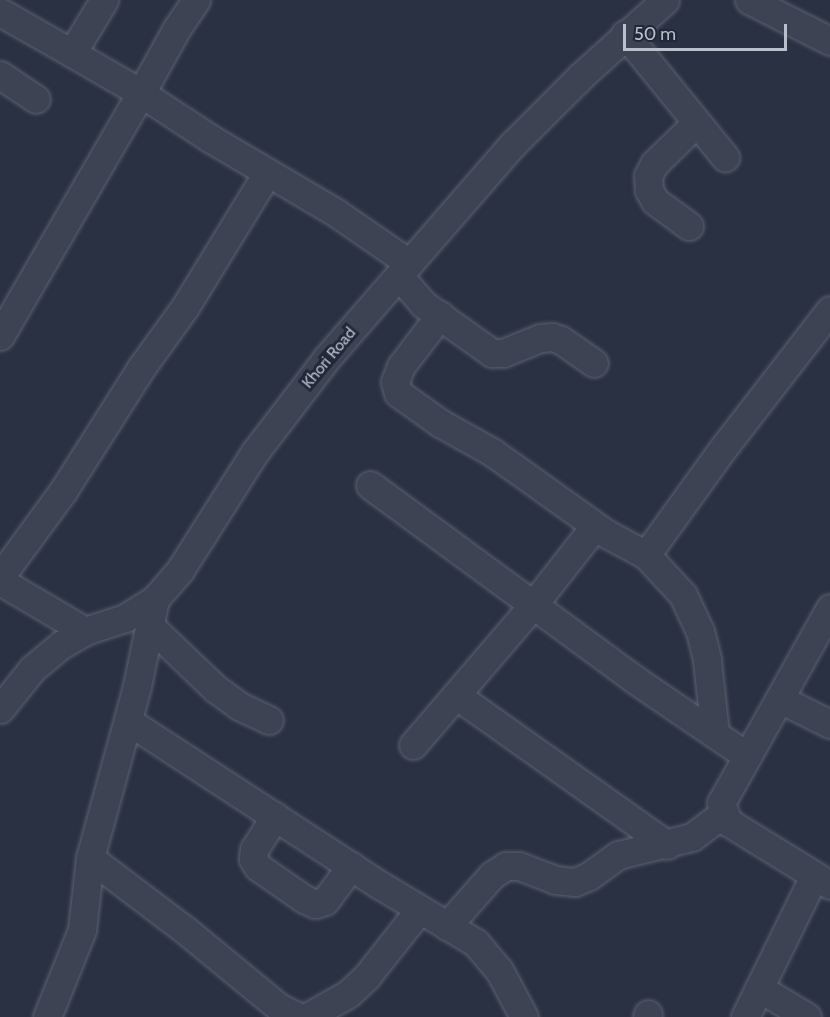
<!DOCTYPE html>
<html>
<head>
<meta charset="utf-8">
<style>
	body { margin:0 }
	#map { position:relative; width:830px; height:1017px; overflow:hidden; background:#293142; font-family:Cabin,sans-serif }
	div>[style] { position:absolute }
	.roads { filter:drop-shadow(0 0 2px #5b616f) drop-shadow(0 0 2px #5b616f) }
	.minor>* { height:27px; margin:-13.5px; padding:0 13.5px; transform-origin:13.5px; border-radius:13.5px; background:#3d4352 }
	span { translate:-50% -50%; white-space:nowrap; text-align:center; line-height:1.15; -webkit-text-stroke:6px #212838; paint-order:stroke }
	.street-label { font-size:16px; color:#babfcc }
	.scale { position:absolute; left:623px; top:24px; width:164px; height:27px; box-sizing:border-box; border:3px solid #babfcc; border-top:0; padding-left:8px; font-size:18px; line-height:21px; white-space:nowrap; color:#babfcc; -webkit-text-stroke:4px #212838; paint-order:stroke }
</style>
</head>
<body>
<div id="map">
	<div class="roads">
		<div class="minor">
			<div style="left:196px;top:0;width:34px;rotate:124deg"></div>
			<div style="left:177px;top:28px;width:74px;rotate:119deg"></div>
			<div style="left:141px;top:93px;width:84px;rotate:33.3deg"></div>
			<div style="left:211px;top:139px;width:144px;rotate:30.5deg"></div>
			<div style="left:335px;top:212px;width:90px;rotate:34.6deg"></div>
			<div style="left:749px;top:0;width:91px;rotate:26.8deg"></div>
			<div style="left:0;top:12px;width:83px;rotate:29.7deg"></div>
			<div style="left:72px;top:53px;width:62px;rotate:-58.9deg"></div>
			<div style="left:625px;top:34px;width:159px;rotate:50.9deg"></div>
			<div style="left:0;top:75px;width:43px;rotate:33.7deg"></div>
			<div style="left:689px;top:226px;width:42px;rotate:-143.7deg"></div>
			<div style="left:655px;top:201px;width:13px;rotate:-119deg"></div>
			<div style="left:649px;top:190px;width:14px;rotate:-94deg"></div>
			<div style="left:648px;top:176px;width:13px;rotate:-63deg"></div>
			<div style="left:654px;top:164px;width:59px;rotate:-44.3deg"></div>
			<div style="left:399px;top:276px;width:37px;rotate:49deg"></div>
			<div style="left:423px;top:304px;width:85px;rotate:35.4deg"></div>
			<div style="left:492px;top:353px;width:11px"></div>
			<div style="left:503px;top:353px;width:40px;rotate:-22deg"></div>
			<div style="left:540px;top:338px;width:12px;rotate:-5deg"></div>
			<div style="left:552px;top:337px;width:9px;rotate:18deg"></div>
			<div style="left:561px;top:340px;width:40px;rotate:34.9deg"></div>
			<div style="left:440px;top:315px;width:64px;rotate:127.4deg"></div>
			<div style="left:401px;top:366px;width:17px;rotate:111deg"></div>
			<div style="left:395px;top:382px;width:11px;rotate:75deg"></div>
			<div style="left:398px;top:393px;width:52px;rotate:35.5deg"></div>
			<div style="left:440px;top:423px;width:60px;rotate:29.1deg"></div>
			<div style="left:492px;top:452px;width:141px;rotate:35.5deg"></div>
			<div style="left:607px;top:534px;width:44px;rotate:28.3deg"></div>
			<div style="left:646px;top:555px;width:133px;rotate:-54.2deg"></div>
			<div style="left:724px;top:447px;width:173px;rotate:-52.3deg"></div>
			<div style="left:0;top:336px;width:281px;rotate:-59.9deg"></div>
			<div style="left:141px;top:93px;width:80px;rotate:-149.9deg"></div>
			<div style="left:370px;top:485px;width:328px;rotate:36.3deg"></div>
			<div style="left:634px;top:679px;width:137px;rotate:34.3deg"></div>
			<div style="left:646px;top:555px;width:54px;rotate:47.2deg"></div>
			<div style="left:683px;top:595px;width:40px;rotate:65deg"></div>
			<div style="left:700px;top:631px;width:30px;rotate:76deg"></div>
			<div style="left:707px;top:660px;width:74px;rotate:83.8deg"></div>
			<div style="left:0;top:577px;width:107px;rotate:-53.8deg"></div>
			<div style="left:63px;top:491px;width:146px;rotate:-57.6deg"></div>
			<div style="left:141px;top:368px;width:75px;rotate:-54.2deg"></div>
			<div style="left:185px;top:307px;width:157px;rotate:-58.5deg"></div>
			<div style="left:0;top:581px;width:99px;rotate:30.5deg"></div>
			<div style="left:830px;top:608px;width:223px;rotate:119.2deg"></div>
			<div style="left:721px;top:803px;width:20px;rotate:70deg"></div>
			<div style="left:728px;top:822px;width:120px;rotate:31.7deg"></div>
			<div style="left:150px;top:626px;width:91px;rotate:43.7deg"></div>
			<div style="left:216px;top:689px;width:29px;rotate:36deg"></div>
			<div style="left:239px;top:706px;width:33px;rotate:25deg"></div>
			<div style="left:456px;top:695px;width:259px;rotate:35.4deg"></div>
			<div style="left:780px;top:699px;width:56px;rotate:26.6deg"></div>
			<div style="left:0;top:709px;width:51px;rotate:-51.3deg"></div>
			<div style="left:32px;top:669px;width:38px;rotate:-40deg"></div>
			<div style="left:61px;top:645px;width:28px;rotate:-30deg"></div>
			<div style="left:85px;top:631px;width:42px;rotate:-18deg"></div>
			<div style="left:125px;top:618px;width:36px;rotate:-32deg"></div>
			<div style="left:155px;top:599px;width:38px;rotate:-49deg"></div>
			<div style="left:180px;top:570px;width:140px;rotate:-57.6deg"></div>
			<div style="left:255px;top:452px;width:117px;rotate:-52.6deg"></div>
			<div style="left:326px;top:359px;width:285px;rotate:-49deg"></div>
			<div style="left:513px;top:144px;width:96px;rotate:-45deg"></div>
			<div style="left:581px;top:76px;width:113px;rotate:-42.1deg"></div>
			<div style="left:128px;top:721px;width:301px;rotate:33.1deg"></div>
			<div style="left:380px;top:885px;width:112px;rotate:31.1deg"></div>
			<div style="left:476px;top:943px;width:35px;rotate:50deg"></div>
			<div style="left:499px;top:970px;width:53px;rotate:62deg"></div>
			<div style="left:413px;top:745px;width:184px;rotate:-49.4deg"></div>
			<div style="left:533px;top:605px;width:100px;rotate:-51.9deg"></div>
			<div style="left:275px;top:816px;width:39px;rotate:122deg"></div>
			<div style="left:254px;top:849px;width:10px;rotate:96deg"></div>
			<div style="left:253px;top:859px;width:9px;rotate:58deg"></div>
			<div style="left:258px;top:867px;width:56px;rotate:34.8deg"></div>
			<div style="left:304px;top:899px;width:12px;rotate:24deg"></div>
			<div style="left:315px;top:904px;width:10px;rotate:-17deg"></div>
			<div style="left:325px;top:901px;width:44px;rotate:-53.4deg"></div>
			<div style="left:90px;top:858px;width:118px;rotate:37.1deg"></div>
			<div style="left:184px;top:929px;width:124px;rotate:39.5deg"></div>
			<div style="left:280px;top:1008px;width:21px;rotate:25deg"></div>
			<div style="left:447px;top:926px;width:68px;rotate:-48.6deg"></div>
			<div style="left:492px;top:875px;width:17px;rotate:-33deg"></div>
			<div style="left:506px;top:866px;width:13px"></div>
			<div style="left:519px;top:866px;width:39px;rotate:21deg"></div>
			<div style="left:555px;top:880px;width:20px;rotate:6deg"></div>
			<div style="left:575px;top:882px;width:15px;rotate:-23deg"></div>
			<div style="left:589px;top:876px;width:36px;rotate:-36deg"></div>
			<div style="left:618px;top:855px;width:76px;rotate:-13.7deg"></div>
			<div style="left:692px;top:837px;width:39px;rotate:-37deg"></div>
			<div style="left:759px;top:988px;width:56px;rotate:31.1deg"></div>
			<div style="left:47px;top:1017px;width:94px;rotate:-68.1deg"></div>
			<div style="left:82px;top:930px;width:72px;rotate:-83.7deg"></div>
			<div style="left:90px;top:858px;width:178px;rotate:-74.7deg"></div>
			<div style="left:137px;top:686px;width:89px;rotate:-78.3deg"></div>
			<div style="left:307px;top:1017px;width:47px;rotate:-29.3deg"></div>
			<div style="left:348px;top:994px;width:26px;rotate:-43deg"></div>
			<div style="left:367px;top:976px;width:85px;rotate:-51.7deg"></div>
			<div style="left:647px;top:1017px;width:3px;rotate:-72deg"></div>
			<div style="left:745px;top:1017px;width:157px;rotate:-63.9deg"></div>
		</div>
	</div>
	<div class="street-label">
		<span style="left:329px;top:358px;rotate:-50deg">Khori Road</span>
	</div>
	<div class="scale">50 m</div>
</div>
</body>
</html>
